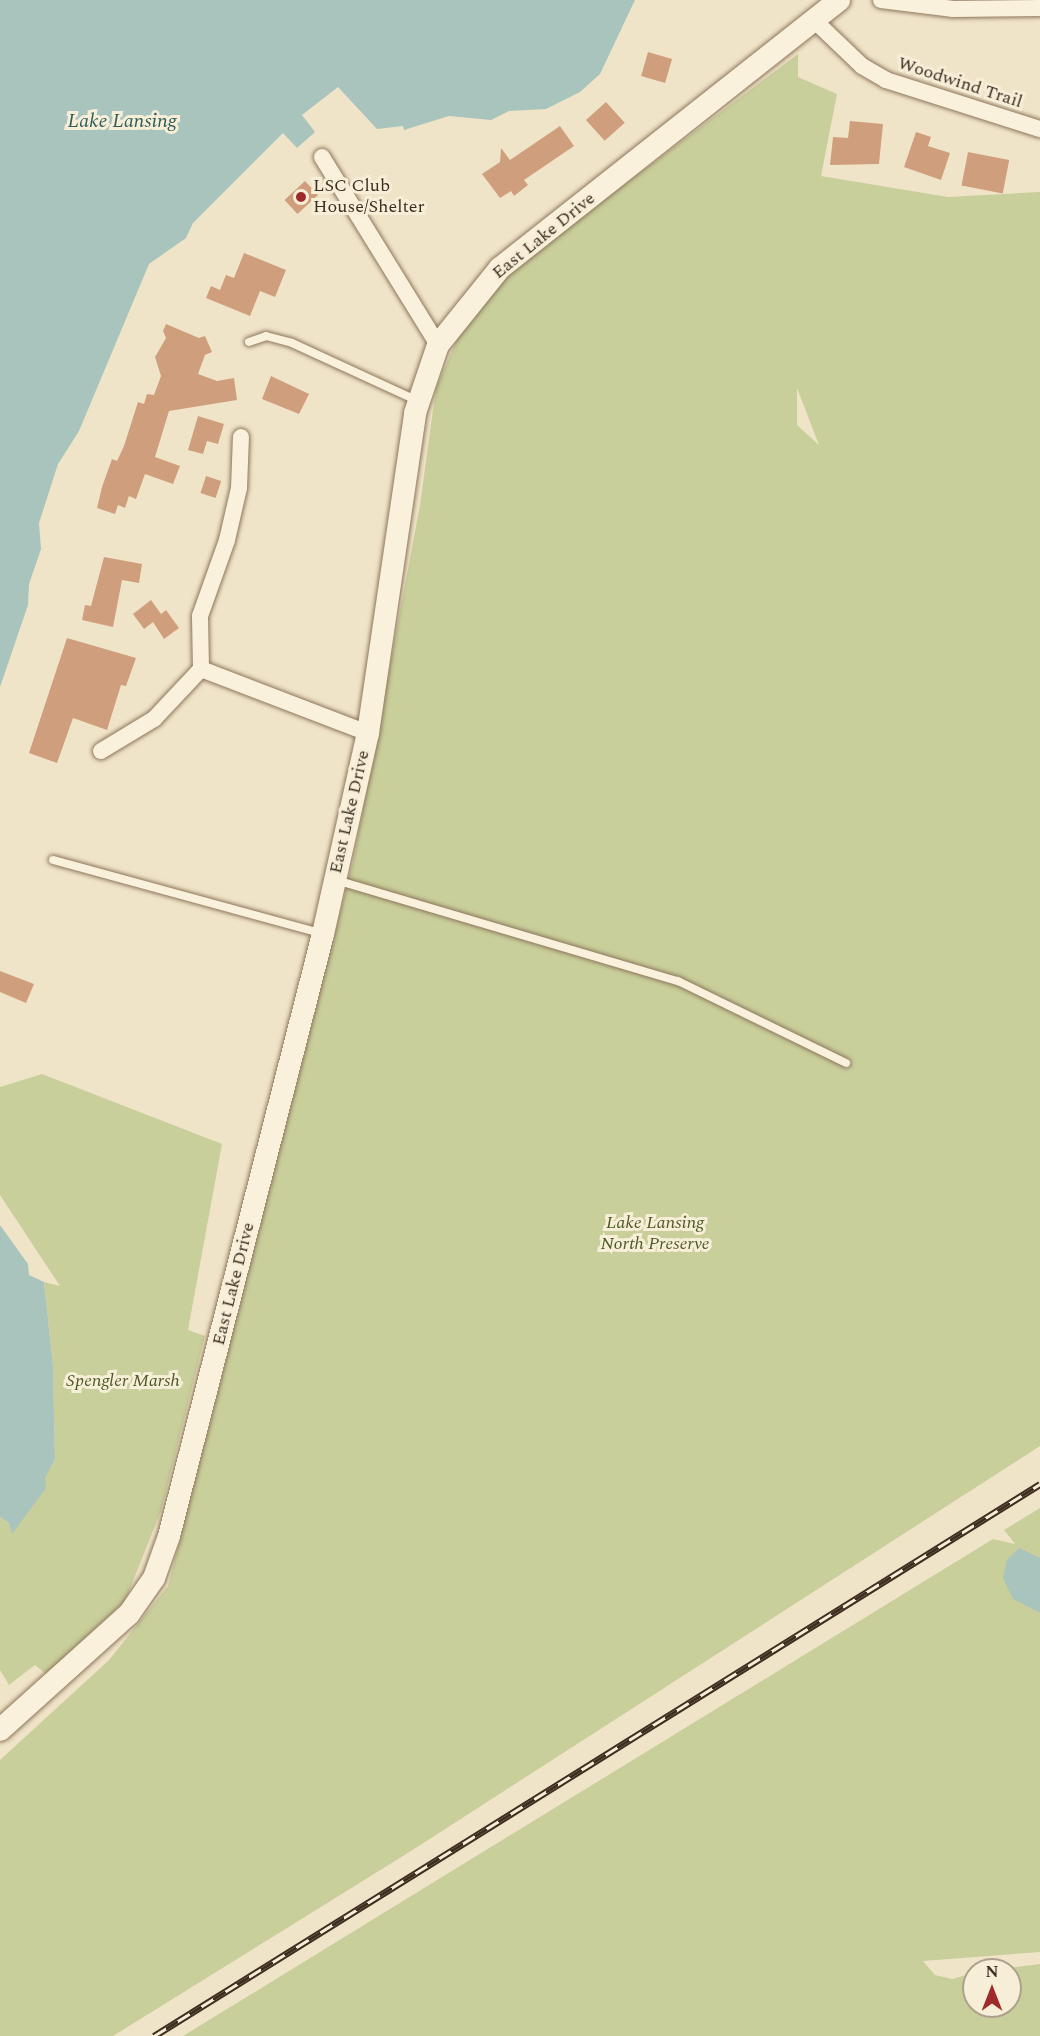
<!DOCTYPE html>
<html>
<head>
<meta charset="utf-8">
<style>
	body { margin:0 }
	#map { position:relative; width:1040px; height:2036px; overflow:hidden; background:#f0e4c8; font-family:Spectral,serif }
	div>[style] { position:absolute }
	.green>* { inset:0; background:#c9cf9b }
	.water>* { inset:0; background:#a9c4bc }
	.building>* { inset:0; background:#cf9f7d; transform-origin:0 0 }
	.roads { filter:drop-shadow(0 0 2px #8d765c) drop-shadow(0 0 2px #8d765c) }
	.lane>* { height:8px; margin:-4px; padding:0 4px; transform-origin:4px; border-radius:4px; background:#faf1dc }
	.street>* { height:16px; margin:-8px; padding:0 8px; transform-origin:8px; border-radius:8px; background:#faf1dc }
	.secondary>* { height:22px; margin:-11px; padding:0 11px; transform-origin:11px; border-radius:11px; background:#faf1dc }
	.rail>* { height:7px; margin-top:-3.5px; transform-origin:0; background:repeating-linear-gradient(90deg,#f7eed8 0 14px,#3d2e20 0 28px); box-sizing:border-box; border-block:2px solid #3d2e20 }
	.dots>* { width:16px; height:16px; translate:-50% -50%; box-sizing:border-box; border:3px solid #f7eed8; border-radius:50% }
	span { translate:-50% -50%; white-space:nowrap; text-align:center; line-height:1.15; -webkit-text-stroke:6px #f7eed8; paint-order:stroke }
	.street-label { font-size:18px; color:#3d2e20 }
	.poi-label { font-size:18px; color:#3d2e20 }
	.left { translate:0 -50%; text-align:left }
	.park-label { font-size:18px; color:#4d5a26; font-style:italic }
	.water-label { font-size:20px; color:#2f5d5a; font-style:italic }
	.north { position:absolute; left:962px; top:1958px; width:60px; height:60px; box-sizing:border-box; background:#f7eed8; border:2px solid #ada18e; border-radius:50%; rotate:0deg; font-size:16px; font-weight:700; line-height:24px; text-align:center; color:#3d2e20 }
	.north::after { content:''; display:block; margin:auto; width:21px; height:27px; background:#9e2a2b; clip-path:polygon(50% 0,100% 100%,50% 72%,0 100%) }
</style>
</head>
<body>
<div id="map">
	<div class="green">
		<div style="clip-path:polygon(evenodd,798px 54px,798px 77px,837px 94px,821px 176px,948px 197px,1040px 192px,1040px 1446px,411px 1851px,113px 2036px,0 2036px,0 1760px,109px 1660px,168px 1586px,353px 862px,420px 505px,436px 388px,458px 337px,509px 271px,798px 54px,797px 388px,819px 445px,797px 425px,797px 388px)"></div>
		<div style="clip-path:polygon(42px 1074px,222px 1144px,188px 1330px,205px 1336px,161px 1511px,125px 1601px,46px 1674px,35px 1665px,9px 1685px,0 1670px,0 1517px,9px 1523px,12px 1533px,55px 1459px,53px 1366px,44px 1282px,60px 1286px,0 1195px,0 1087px)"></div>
		<div style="clip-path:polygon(1040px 1508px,1040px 1952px,923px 1961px,935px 1975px,952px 1979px,974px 1973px,974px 2006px,1010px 2006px,1010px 1970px,992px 1970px,1040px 1964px,1040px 2036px,183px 2036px,993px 1539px,1015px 1544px,1004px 1530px)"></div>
	</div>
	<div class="water">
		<div style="clip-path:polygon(0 0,635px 0,600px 74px,580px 92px,546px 109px,509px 111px,491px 120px,449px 116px,404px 130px,403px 126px,377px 129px,338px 87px,302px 115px,315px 132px,297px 148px,283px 133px,193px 223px,186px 238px,149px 264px,79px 431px,58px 464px,39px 523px,41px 549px,29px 584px,28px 605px,0 687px)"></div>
		<div style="clip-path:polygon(0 1225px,28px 1264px,29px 1275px,44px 1282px,53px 1366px,55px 1459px,45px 1478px,46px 1488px,12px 1534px,9px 1523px,0 1517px)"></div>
		<div style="clip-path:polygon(1019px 1548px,1040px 1558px,1040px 1613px,1013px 1599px,1003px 1578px,1007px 1560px)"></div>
	</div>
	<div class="building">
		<div style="left:648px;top:52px;width:25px;height:25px;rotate:16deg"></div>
		<div style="left:606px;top:102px;width:28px;height:27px;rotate:48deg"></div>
		<div style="clip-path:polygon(850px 121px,883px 124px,879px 164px,830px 165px,833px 137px,848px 138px)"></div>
		<div style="clip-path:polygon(560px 126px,574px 146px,524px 180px,528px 185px,514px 196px,511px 191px,500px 198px,482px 174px,500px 162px,501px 148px,510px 160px)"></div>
		<div style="clip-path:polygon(916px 132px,931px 137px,928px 146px,950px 153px,941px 180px,904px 167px)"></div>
		<div style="left:968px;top:152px;width:42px;height:34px;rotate:11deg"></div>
		<div style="left:305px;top:181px;width:19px;height:28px;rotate:47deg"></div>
		<div style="clip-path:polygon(244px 253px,286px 270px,275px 297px,260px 291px,250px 316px,206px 298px,211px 286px,220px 290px,226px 275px,234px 278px)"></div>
		<div style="clip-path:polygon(166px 324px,199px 338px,205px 336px,212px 352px,205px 355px,198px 374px,217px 381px,234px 378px,237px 400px,169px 411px,155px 457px,180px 466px,173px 484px,145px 474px,136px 499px,129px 496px,125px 508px,118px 505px,115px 514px,97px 508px,102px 487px,112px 459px,117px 461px,124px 446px,138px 402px,144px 404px,147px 394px,154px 395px,161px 376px,155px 357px,166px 338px,163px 331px)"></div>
		<div style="clip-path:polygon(271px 376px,309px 394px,299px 414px,262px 399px)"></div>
		<div style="clip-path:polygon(198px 416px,224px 424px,218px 444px,207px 441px,203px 454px,188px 450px)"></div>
		<div style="left:206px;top:476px;width:16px;height:18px;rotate:18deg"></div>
		<div style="clip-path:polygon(104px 557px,142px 564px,139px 583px,122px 580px,113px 627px,82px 620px,85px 605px,91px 606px)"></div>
		<div style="clip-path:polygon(151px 600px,161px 614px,166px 610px,179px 628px,164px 639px,153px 622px,144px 629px,133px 614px)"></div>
		<div style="clip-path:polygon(67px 638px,136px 658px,126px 686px,121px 685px,107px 730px,73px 718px,57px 763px,29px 753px)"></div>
		<div style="clip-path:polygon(0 971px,34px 984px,26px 1003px,0 992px)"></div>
	</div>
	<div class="roads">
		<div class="lane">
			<div style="left:249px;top:342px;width:18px;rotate:-19deg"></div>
			<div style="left:266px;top:336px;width:27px;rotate:15deg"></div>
			<div style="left:292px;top:343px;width:139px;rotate:24.7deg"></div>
			<div style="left:53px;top:860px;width:280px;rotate:15.3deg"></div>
			<div style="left:336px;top:880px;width:357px;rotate:16.5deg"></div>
			<div style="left:678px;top:981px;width:187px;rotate:26deg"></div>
		</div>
		<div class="street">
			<div style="left:881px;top:0;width:73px;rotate:7.1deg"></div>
			<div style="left:953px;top:9px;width:87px;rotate:-0.7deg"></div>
			<div style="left:816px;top:22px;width:64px;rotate:43.7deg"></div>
			<div style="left:862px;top:66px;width:28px;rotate:30deg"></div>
			<div style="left:886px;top:80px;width:162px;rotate:17.7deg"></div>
			<div style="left:322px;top:157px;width:221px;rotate:58.3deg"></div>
			<div style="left:201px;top:669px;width:179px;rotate:21deg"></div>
			<div style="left:101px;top:751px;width:62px;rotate:-31.1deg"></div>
			<div style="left:154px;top:719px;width:69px;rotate:-46.8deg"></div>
			<div style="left:201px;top:669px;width:53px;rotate:-91.1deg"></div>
			<div style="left:200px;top:616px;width:81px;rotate:-70.4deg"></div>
			<div style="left:227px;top:540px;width:53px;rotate:-77deg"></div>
			<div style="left:239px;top:488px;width:51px;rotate:-87.8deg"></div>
		</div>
		<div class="secondary">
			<div style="left:0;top:1730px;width:173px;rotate:-42deg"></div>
			<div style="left:129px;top:1614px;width:44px;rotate:-55.2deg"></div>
			<div style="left:154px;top:1578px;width:45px;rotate:-70.3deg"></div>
			<div style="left:169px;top:1536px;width:621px;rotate:-75.65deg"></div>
			<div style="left:323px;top:934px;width:206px;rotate:-77.4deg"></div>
			<div style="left:368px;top:733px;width:323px;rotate:-81.6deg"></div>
			<div style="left:415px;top:413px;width:72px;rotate:-71.3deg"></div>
			<div style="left:438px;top:345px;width:99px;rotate:-51.2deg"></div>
			<div style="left:500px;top:268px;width:432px;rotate:-38.3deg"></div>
		</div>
	</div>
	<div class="rail">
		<div style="left:154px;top:2036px;width:1044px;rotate:-31.92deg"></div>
	</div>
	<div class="dots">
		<div style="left:301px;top:197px;background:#9e2a2b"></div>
	</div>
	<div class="street-label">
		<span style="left:960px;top:83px;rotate:18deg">Woodwind Trail</span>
		<span style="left:544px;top:236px;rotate:-39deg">East Lake Drive</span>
		<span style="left:350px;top:812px;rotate:-77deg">East Lake Drive</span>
		<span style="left:234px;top:1284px;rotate:-76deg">East Lake Drive</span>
	</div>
	<div class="poi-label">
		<span class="left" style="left:313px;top:197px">LSC Club<br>House/Shelter</span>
	</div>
	<div class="park-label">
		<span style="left:655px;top:1234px">Lake Lansing<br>North Preserve</span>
		<span style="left:123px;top:1381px">Spengler Marsh</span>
	</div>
	<div class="water-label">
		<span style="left:122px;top:121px">Lake Lansing</span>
	</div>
	<div class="north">N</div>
</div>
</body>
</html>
